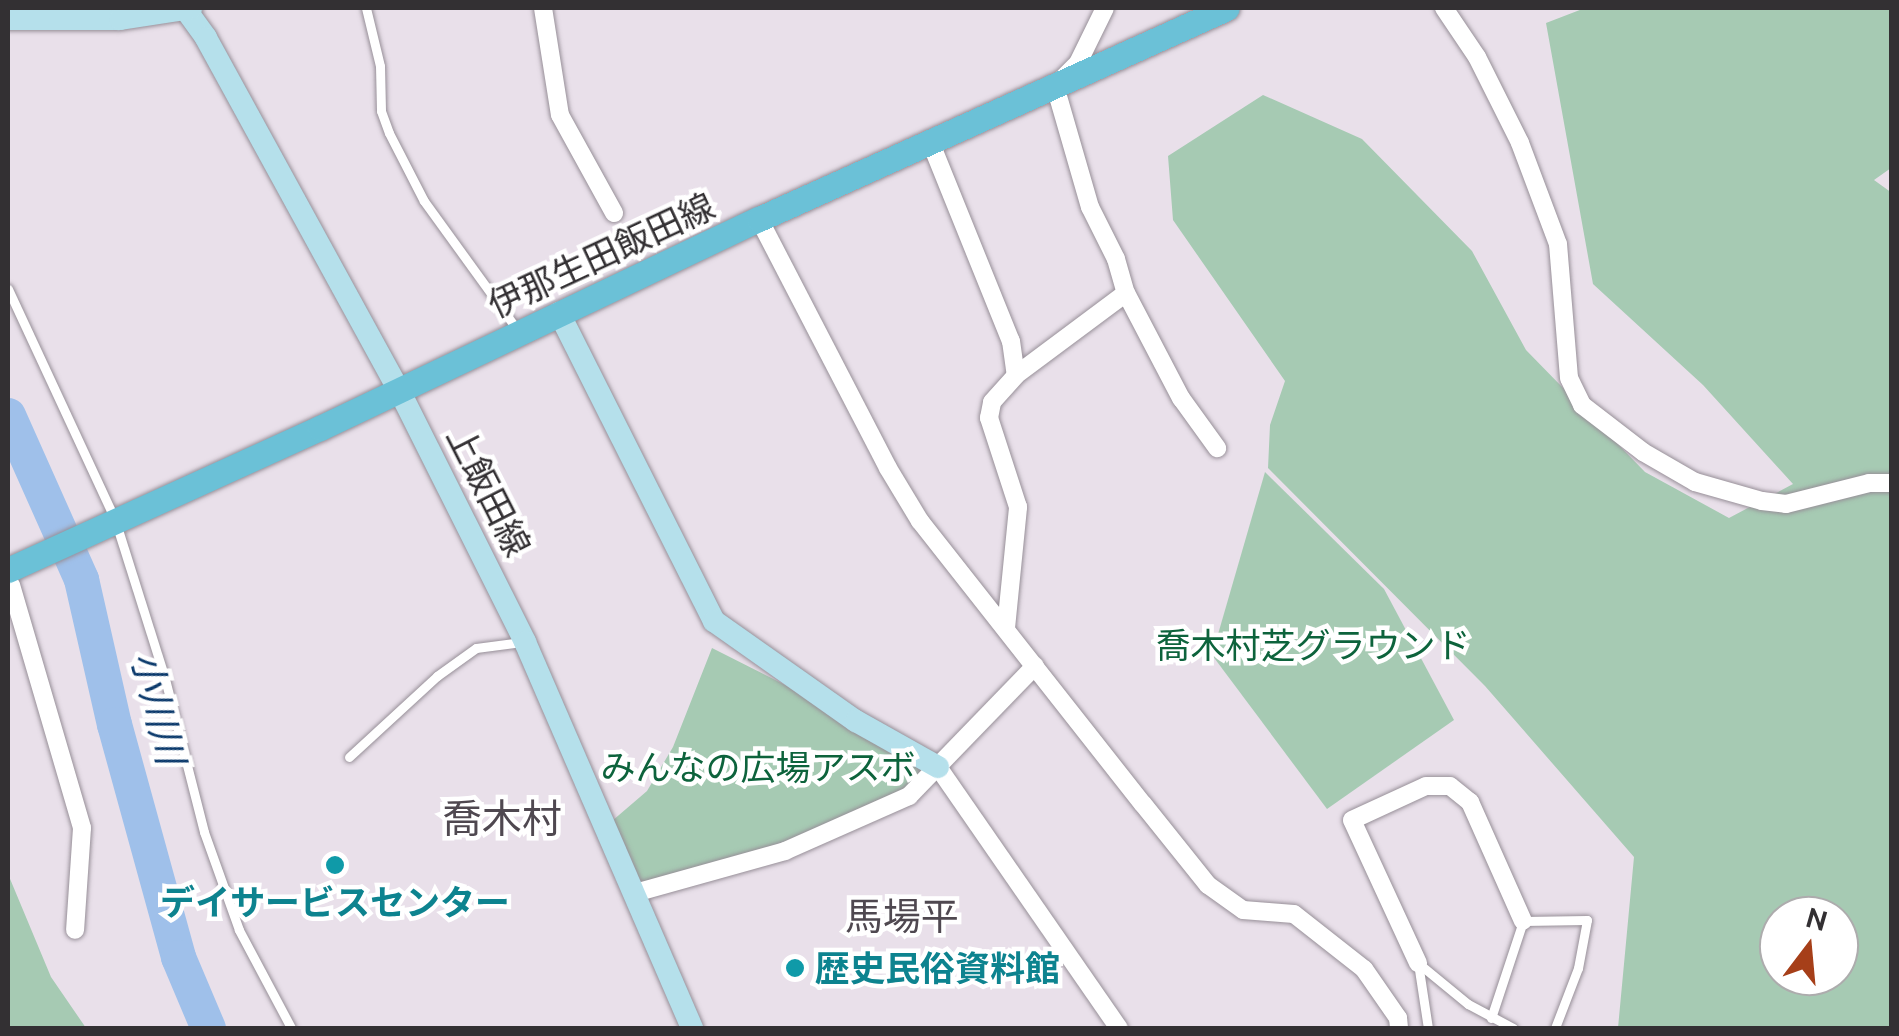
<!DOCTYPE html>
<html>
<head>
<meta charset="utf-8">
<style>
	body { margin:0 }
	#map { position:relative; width:1899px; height:1036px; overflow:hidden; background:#e9e0ea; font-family:Ubuntu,"Noto Sans JP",sans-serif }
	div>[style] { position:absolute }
	.green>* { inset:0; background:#a6cab3 }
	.river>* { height:35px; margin:-17.5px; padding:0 17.5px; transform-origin:17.5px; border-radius:17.5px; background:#9fc0ea }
	.roads { filter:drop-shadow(0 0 2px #978f98) drop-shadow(0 0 2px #978f98) }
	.lane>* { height:9px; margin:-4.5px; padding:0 4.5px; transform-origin:4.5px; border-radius:4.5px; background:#fff }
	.street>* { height:18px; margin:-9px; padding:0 9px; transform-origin:9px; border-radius:9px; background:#fff }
	.secondary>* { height:22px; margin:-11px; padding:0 11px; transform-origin:11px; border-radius:11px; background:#b5e0eb }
	.primary>* { height:25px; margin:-12.5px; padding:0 12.5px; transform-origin:12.5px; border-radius:12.5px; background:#6bc1d7 }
	.dots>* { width:28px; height:28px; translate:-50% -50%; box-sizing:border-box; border:5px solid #fff; border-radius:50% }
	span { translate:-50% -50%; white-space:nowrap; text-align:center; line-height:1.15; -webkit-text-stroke:9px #fff; paint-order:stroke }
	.street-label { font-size:35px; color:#333033 }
	.park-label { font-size:35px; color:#0d633c }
	.culture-label { font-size:35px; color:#0d838f; font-weight:700 }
	.left { translate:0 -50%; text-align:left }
	.water-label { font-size:38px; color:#0c3a6c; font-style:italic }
	.neighbourhood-label { font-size:38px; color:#4f4850 }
	.quarter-label { font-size:40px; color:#4f4850 }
	.frame { position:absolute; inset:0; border:10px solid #333033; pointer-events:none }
	.north { position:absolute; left:1759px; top:896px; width:100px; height:100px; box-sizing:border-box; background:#fff; border:2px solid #adacad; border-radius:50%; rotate:16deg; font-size:28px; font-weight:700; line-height:40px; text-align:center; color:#333033 }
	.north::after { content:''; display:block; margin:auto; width:35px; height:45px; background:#a63f19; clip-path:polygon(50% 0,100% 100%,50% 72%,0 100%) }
</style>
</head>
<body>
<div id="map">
	<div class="green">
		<div style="clip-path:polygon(evenodd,1585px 8px,1891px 8px,1891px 168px,1874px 180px,1892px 193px,1891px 1028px,1618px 1028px,1634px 857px,1485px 686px,1268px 468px,1270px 425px,1285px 381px,1173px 220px,1168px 156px,1263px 95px,1362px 139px,1472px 251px,1526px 350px,1645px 472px,1729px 518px,1793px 484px,1703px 385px,1593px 284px,1546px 23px,1585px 8px,1779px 916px,1839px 916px,1839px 976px,1779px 976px,1779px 916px)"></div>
		<div style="clip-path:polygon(1265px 472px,1384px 589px,1454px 720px,1327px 809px,1212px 655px)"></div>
		<div style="clip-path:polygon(712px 648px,856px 721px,932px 768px,906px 797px,866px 817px,635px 893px,612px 821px,647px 791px,673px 747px)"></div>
		<div style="clip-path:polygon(8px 874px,51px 977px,86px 1028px,8px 1028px)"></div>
	</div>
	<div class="river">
		<div style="left:8px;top:415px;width:180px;rotate:66deg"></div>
		<div style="left:81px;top:579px;width:149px;rotate:77.2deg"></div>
		<div style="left:114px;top:724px;width:242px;rotate:74.6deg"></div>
		<div style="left:178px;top:957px;width:77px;rotate:67.1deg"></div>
	</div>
	<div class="roads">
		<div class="lane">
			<div style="left:366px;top:8px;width:60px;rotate:76.4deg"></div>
			<div style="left:380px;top:66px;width:45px;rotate:88.7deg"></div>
			<div style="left:381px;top:111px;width:23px;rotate:70deg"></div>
			<div style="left:389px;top:133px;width:76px;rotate:62.8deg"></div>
			<div style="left:424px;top:201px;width:162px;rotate:54.1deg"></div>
			<div style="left:8px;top:289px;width:255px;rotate:65.1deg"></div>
			<div style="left:115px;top:520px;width:163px;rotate:72.5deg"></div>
			<div style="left:164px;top:675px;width:162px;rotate:75.7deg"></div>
			<div style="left:204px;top:832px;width:104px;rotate:70.3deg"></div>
			<div style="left:239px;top:930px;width:111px;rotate:62deg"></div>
			<div style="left:349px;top:757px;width:120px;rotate:-42.6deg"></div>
			<div style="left:437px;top:676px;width:48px;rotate:-35.7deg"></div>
			<div style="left:476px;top:648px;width:46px;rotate:-7.4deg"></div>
			<div style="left:1418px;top:963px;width:65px;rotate:39.4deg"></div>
			<div style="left:1468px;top:1004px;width:51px;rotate:28.1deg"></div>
			<div style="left:1418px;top:963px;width:66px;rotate:81.3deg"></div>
			<div style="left:1491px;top:1018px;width:102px;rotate:-71.7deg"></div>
			<div style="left:1523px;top:921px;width:64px;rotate:-0.9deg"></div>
			<div style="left:1587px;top:920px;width:49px;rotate:100.6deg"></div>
			<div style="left:1578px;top:968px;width:64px;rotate:111deg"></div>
		</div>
		<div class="street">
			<div style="left:543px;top:8px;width:108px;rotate:81deg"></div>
			<div style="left:560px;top:115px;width:112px;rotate:61.1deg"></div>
			<div style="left:1105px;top:8px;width:61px;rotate:116.1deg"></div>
			<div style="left:1078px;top:63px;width:33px;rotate:135deg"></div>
			<div style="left:1055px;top:86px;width:126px;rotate:73.9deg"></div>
			<div style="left:1090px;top:207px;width:58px;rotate:63.4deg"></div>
			<div style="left:1116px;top:259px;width:35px;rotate:74deg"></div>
			<div style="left:1126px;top:293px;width:119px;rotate:62.4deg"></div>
			<div style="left:1181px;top:398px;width:62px;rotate:54.2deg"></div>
			<div style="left:1444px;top:8px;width:59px;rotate:56deg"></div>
			<div style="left:1477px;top:57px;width:96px;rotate:63.4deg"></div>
			<div style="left:1520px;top:143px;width:108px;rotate:69.4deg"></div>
			<div style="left:1558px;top:244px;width:134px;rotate:85.3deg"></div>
			<div style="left:1569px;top:378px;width:30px;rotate:64deg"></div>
			<div style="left:1582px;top:405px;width:77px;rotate:37.6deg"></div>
			<div style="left:1643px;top:452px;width:60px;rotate:30deg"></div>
			<div style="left:1695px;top:482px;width:70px;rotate:15.8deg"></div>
			<div style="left:1762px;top:501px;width:24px;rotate:7deg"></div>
			<div style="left:1786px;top:504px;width:86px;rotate:-14.2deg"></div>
			<div style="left:1869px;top:483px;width:23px"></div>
			<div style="left:930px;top:141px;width:216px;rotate:68deg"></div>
			<div style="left:1011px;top:341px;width:34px;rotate:82deg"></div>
			<div style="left:759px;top:219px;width:280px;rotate:62.6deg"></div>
			<div style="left:888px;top:468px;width:62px;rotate:58.9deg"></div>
			<div style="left:920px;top:521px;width:360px;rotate:51.8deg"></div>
			<div style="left:1143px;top:804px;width:104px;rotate:51.3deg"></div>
			<div style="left:1208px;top:885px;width:43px;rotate:35.5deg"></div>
			<div style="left:1243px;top:910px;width:51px;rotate:4.5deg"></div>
			<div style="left:1294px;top:914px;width:89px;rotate:38.2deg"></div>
			<div style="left:1364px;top:969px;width:60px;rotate:55.2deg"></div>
			<div style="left:1398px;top:1018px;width:10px;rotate:84deg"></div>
			<div style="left:11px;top:585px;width:253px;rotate:73.7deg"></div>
			<div style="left:82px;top:828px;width:102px;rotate:93.9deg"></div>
			<div style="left:1006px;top:628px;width:122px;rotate:-84.3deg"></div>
			<div style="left:1018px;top:507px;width:94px;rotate:-108deg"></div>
			<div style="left:989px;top:418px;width:16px;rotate:-79deg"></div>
			<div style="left:992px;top:402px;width:36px;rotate:-48deg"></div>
			<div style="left:1016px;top:375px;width:137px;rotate:-36.7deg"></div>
			<div style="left:938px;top:767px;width:318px;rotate:55.3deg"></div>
			<div style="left:635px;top:893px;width:156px;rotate:-15.6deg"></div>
			<div style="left:785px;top:851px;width:136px;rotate:-23.9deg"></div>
			<div style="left:909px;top:796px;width:181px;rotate:-45.9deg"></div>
			<div style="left:1418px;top:963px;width:157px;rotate:-114.8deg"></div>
			<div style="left:1352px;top:820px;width:81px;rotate:-24.7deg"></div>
			<div style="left:1426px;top:786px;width:24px"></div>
			<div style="left:1450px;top:786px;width:26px;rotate:39deg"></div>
			<div style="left:1470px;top:802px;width:130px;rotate:66deg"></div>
		</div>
		<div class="secondary">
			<div style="left:186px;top:10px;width:34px;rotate:54deg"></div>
			<div style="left:206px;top:38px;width:401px;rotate:61.3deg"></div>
			<div style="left:399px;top:390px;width:282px;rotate:63.4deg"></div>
			<div style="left:525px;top:642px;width:421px;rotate:66.6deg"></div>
			<div style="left:8px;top:19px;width:112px"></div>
			<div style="left:120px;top:19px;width:72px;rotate:-8.8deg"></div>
			<div style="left:559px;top:313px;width:345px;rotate:63.3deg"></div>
			<div style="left:714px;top:621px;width:174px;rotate:35.2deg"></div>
			<div style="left:856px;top:721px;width:94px;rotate:29.3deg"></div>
		</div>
		<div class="primary">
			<div style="left:8px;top:570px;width:343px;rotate:-24.5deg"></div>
			<div style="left:320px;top:428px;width:486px;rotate:-25.5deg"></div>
			<div style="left:759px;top:219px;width:513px;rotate:-24.27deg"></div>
		</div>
	</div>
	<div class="dots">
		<div style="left:335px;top:865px;background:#0f9aa8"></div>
		<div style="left:795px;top:968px;background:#0f9aa8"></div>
	</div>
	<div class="street-label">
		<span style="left:601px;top:255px;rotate:-25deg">伊那生田飯田線</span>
		<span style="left:489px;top:491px;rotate:63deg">上飯田線</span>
	</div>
	<div class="park-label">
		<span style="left:1313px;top:645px">喬木村芝グラウンド</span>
		<span style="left:758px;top:767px">みんなの広場アスボ</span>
	</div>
	<div class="culture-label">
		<span style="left:335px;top:902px">デイサービスセンター</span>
		<span class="left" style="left:815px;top:968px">歴史民俗資料館</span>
	</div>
	<div class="water-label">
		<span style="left:158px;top:708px;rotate:76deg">小川川</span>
	</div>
	<div class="neighbourhood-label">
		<span style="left:902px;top:917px">馬場平</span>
	</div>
	<div class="quarter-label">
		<span style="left:502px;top:819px">喬木村</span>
	</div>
	<div class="frame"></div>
	<div class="north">N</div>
</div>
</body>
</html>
